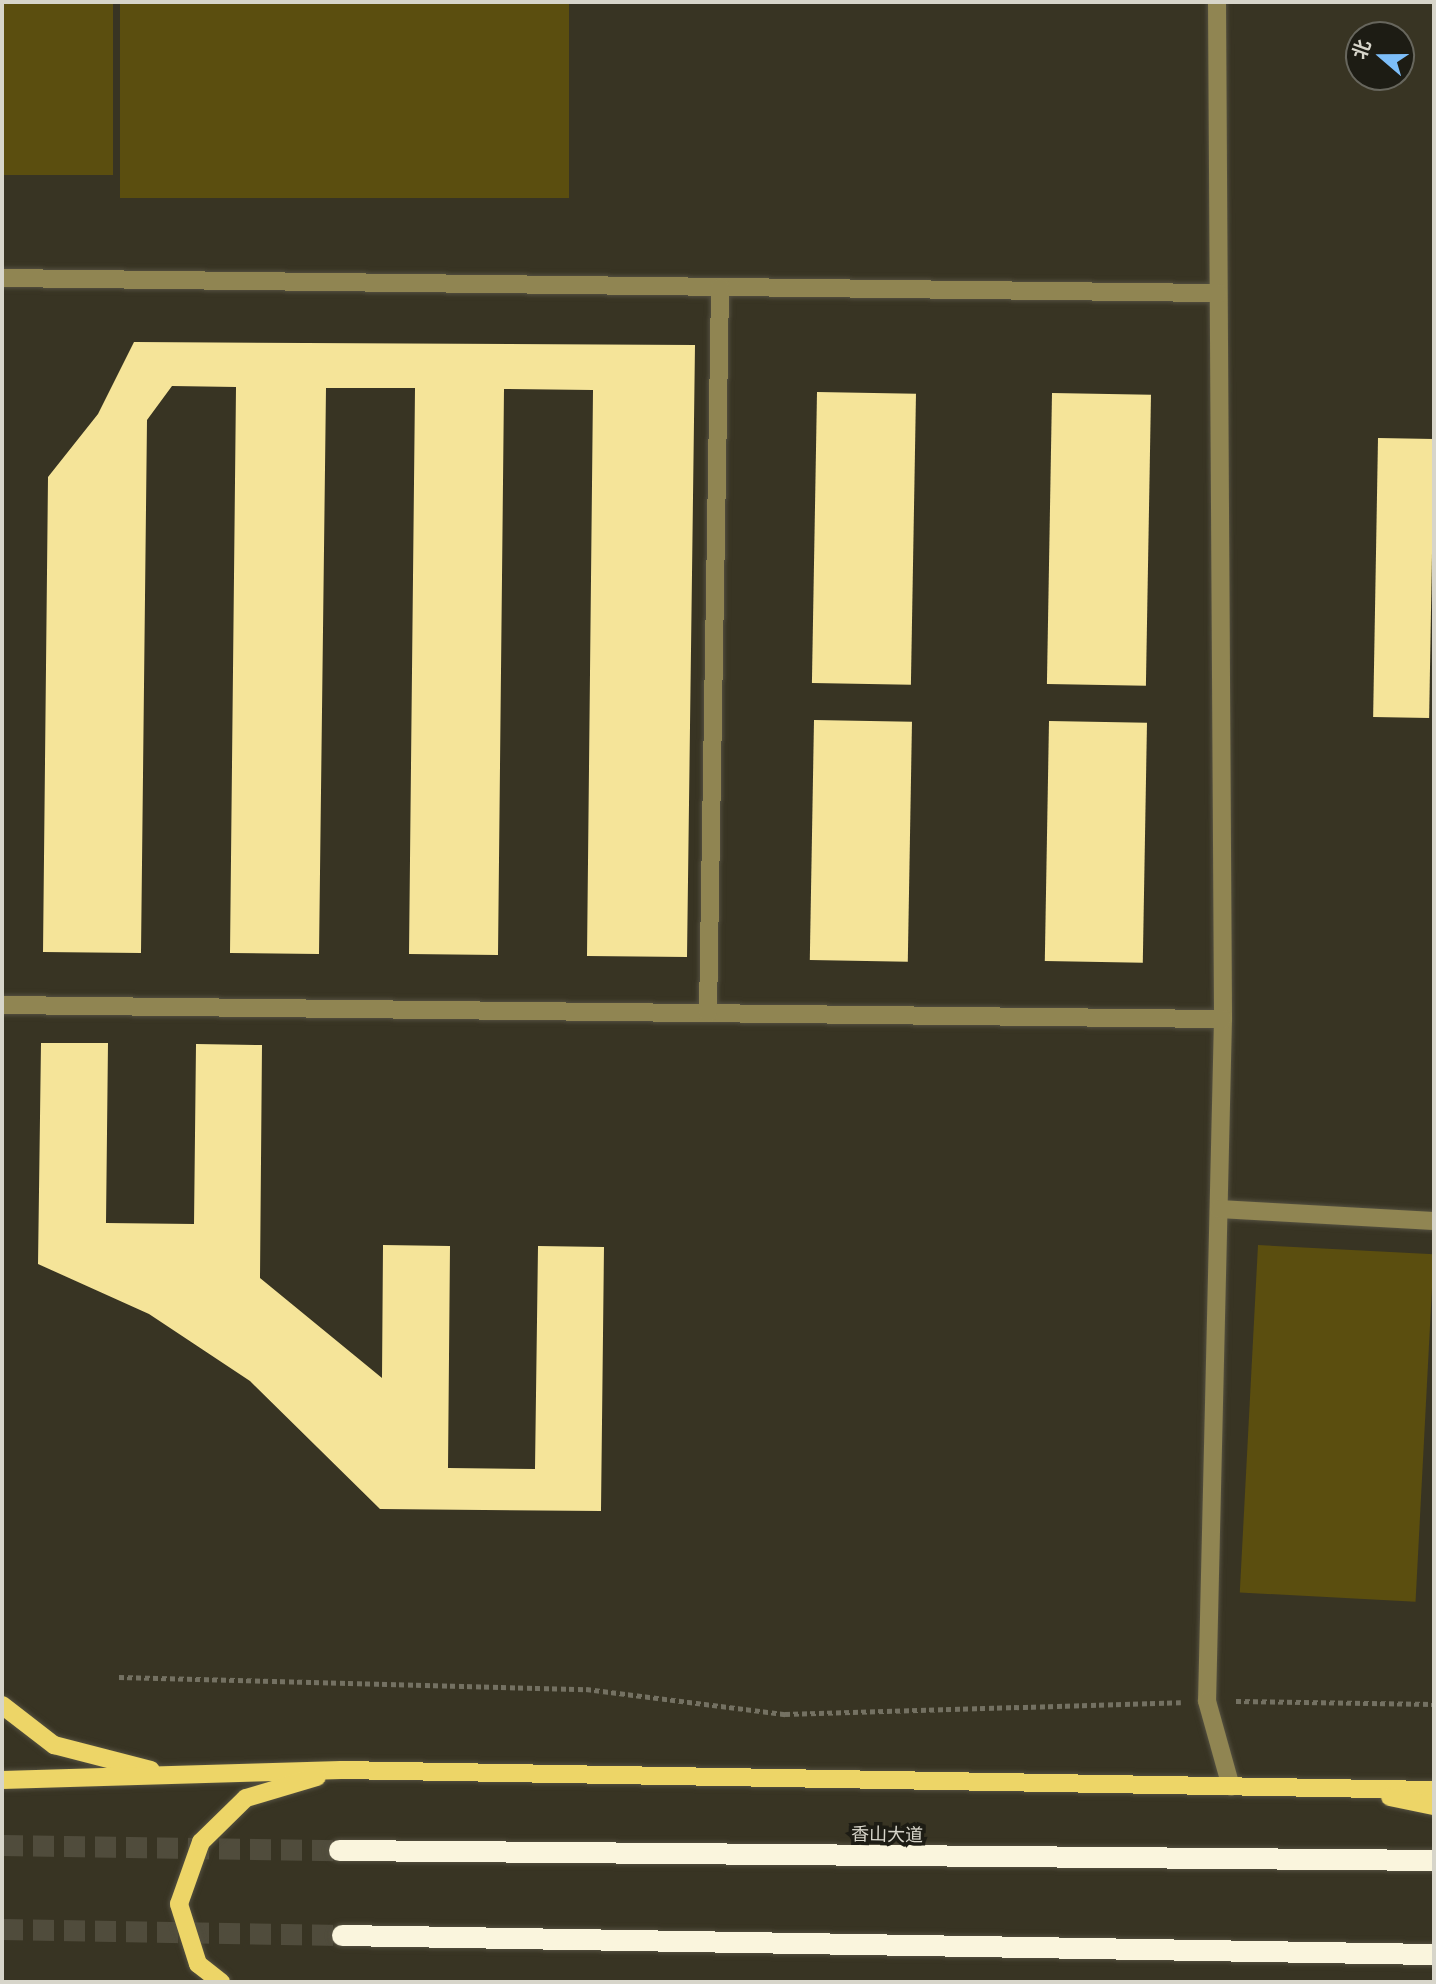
<!DOCTYPE html>
<html>
<head>
<meta charset="utf-8">
<style>
	body { margin:0 }
	#map { position:relative; width:1436px; height:1984px; overflow:hidden; background:#383423; font-family:Helvetica,"Noto Sans SC",sans-serif }
	div>[style] { position:absolute }
	.green>* { inset:0; background:#5b4e0f; transform-origin:0 0 }
	.building>* { inset:0; background:#f5e499; transform-origin:0 0 }
	.highway-tunnel>* { height:21px; margin-top:-10.5px; transform-origin:0; background:repeating-linear-gradient(90deg,#504c3c 0 21px,transparent 0 31px) }
	.path>* { height:4.5px; margin-top:-2.25px; transform-origin:0; background:repeating-linear-gradient(90deg,#747162 0 5px,transparent 0 8.5px) }
	.roads { filter:drop-shadow(0 0 2px #555141) drop-shadow(0 0 2px #555141) }
	.minor>* { height:18px; margin:-9px; padding:0 9px; transform-origin:9px; border-radius:9px; background:#908552 }
	.major>* { height:18px; margin:-9px; padding:0 9px; transform-origin:9px; border-radius:9px; background:#edd567 }
	.highway>* { height:21px; margin:-10.5px; padding:0 10.5px; transform-origin:10.5px; border-radius:10.5px; background:#faf5dd }
	span { translate:-50% -50%; white-space:nowrap; text-align:center; line-height:1.15; -webkit-text-stroke:7px #1d1c14; paint-order:stroke }
	.street-label { font-size:18px; color:#d7d5ca }
	.frame { position:absolute; inset:0; border:4px solid #d7d5ca; pointer-events:none }
	.north { position:absolute; left:1345px; top:21px; width:70px; height:70px; box-sizing:border-box; background:#1d1c14; border:2px solid #67665d; border-radius:50%; rotate:290deg; font-size:19px; font-weight:700; line-height:28px; text-align:center; color:#d7d5ca }
	.north::after { content:''; display:block; margin:auto; width:24px; height:32px; background:#7dbef9; clip-path:polygon(50% 0,100% 100%,50% 72%,0 100%) }
</style>
</head>
<body>
<div id="map">
	<div class="green">
		<div style="left:2px;top:2px;width:111px;height:173px"></div>
		<div style="left:120px;top:2px;width:449px;height:196px"></div>
		<div style="left:1258px;top:1245px;width:176px;height:348px;rotate:3deg"></div>
	</div>
	<div class="building">
		<div style="clip-path:polygon(134px 342px,695px 345px,687px 957px,587px 956px,593px 390px,504px 389px,498px 955px,409px 954px,415px 388px,326px 388px,319px 954px,230px 953px,236px 387px,172px 386px,147px 420px,141px 953px,43px 952px,48px 477px,98px 414px)"></div>
		<div style="left:817px;top:392px;width:99px;height:291px;rotate:1deg"></div>
		<div style="left:1052px;top:393px;width:99px;height:291px;rotate:1deg"></div>
		<div style="left:1378px;top:438px;width:56px;height:279px;rotate:1deg"></div>
		<div style="left:814px;top:720px;width:98px;height:240px;rotate:1deg"></div>
		<div style="left:1049px;top:721px;width:98px;height:240px;rotate:1deg"></div>
		<div style="clip-path:polygon(41px 1043px,108px 1043px,106px 1223px,194px 1224px,196px 1044px,262px 1045px,260px 1278px,382px 1378px,383px 1245px,450px 1246px,448px 1468px,535px 1469px,538px 1246px,604px 1247px,601px 1511px,380px 1509px,250px 1381px,149px 1314px,38px 1264px)"></div>
	</div>
	<div class="highway-tunnel">
		<div style="left:2px;top:1845px;width:337px;rotate:0.9deg"></div>
		<div style="left:2px;top:1929px;width:340px;rotate:1deg"></div>
	</div>
	<div class="path">
		<div style="left:119px;top:1677px;width:467px;rotate:1.5deg"></div>
		<div style="left:586px;top:1689px;width:201px;rotate:7.2deg"></div>
		<div style="left:785px;top:1714px;width:396px;rotate:-1.7deg"></div>
		<div style="left:1236px;top:1701px;width:198px;rotate:0.9deg"></div>
	</div>
	<div class="roads">
		<div class="minor">
			<div style="left:1217px;top:2px;width:1017px;rotate:89.66deg"></div>
			<div style="left:1223px;top:1019px;width:682px;rotate:91.34deg"></div>
			<div style="left:1207px;top:1701px;width:89px;rotate:74.4deg"></div>
			<div style="left:2px;top:278px;width:1216px;rotate:0.71deg"></div>
			<div style="left:2px;top:1005px;width:1221px;rotate:0.66deg"></div>
			<div style="left:708px;top:1013px;width:726px;rotate:-89.05deg"></div>
			<div style="left:1219px;top:1209px;width:215px;rotate:3.2deg"></div>
		</div>
		<div class="major">
			<div style="left:2px;top:1705px;width:66px;rotate:37.6deg"></div>
			<div style="left:54px;top:1745px;width:100px;rotate:14.5deg"></div>
			<div style="left:2px;top:1780px;width:339px;rotate:-1.7deg"></div>
			<div style="left:341px;top:1770px;width:1093px;rotate:1.05deg"></div>
			<div style="left:1390px;top:1797px;width:45px;rotate:11.6deg"></div>
			<div style="left:221px;top:1982px;width:29px;rotate:-142deg"></div>
			<div style="left:198px;top:1964px;width:63px;rotate:-107.6deg"></div>
			<div style="left:179px;top:1904px;width:66px;rotate:-70.5deg"></div>
			<div style="left:201px;top:1842px;width:63px;rotate:-44.4deg"></div>
			<div style="left:246px;top:1798px;width:74px;rotate:-16.5deg"></div>
		</div>
		<div class="highway">
			<div style="left:339px;top:1850px;width:1095px;rotate:0.52deg"></div>
			<div style="left:342px;top:1935px;width:1092px;rotate:1deg"></div>
		</div>
	</div>
	<div class="street-label">
		<span style="left:887px;top:1835px;rotate:1deg">香山大道</span>
	</div>
	<div class="frame"></div>
	<div class="north">北</div>
</div>
</body>
</html>
